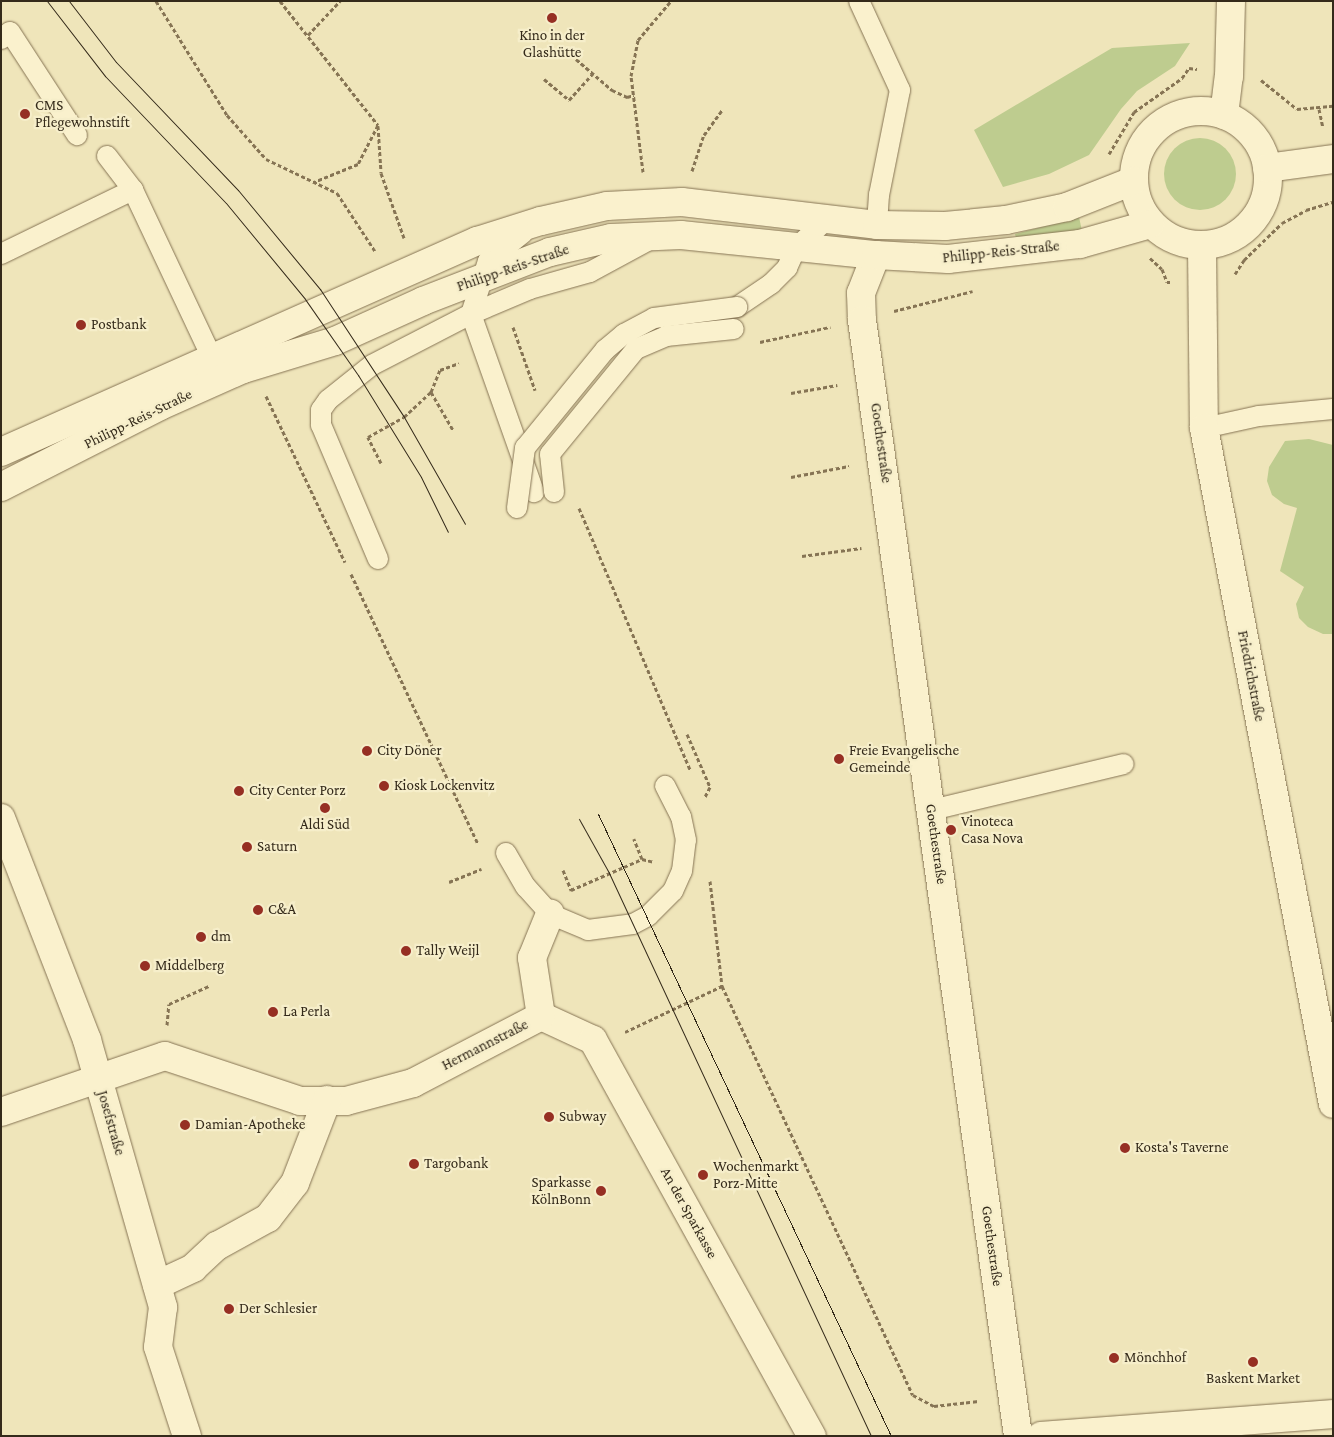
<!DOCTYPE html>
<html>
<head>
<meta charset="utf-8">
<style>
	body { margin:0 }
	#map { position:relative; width:1334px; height:1437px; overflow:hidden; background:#efe5ba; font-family:"Crimson Pro",serif }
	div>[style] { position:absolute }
	.green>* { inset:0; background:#becc8f }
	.round { border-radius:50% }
	.path>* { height:3px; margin-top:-1.5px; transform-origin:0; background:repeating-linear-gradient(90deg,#867454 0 4px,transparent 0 6.5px) }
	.roads { filter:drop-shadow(0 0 1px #867454) drop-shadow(0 0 1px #867454) }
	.service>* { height:20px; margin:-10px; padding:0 10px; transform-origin:10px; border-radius:10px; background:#faf1cd }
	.pedestrian>* { height:28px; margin:-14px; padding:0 14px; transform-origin:14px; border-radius:14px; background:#faf1cd }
	.minor>* { height:28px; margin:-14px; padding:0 14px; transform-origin:14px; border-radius:14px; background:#faf1cd }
	.tertiary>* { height:28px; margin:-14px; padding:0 14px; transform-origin:14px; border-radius:14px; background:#faf1cd }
	.tertiary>.ring { margin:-14px; padding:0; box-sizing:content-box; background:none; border:28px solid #faf1cd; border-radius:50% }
	.secondary>* { height:28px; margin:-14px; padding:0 14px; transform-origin:14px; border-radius:14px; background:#faf1cd }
	.tram>* { height:1px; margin:-0.5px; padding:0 0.5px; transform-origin:0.5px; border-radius:0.5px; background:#342a1a }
	.bridges { filter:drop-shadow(0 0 1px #867454) drop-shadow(0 0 1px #867454) }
	.service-bridge>* { height:20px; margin:-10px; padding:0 10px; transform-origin:10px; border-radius:10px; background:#faf1cd }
	.dots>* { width:14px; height:14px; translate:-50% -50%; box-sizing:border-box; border:2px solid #f6eeca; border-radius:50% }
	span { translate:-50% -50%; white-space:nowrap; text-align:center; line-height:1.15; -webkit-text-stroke:4.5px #f6eeca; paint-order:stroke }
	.poi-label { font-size:15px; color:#342a1a }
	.left { translate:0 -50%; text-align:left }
	.right { translate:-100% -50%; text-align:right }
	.street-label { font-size:15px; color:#342a1a }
	.frame { position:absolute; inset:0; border:2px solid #342a1a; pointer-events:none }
</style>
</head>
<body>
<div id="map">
	<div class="green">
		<div style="clip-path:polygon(1190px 43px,1175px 66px,1137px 91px,1121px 109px,1089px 155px,1049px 174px,1003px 187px,974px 130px,1112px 48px)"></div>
		<div class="round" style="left:1164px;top:138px;width:72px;height:72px"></div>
		<div style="clip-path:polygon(1079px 217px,1082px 231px,1016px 238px,1015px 234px)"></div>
		<div style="clip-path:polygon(1309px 439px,1333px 445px,1333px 634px,1323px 634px,1308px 627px,1299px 618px,1296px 604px,1304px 587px,1280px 571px,1297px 508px,1284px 504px,1272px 495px,1267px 481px,1269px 467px,1285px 441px)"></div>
	</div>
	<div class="path">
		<div style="left:156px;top:1px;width:134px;rotate:58.1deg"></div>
		<div style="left:227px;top:115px;width:59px;rotate:48.4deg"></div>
		<div style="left:266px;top:159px;width:79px;rotate:25.6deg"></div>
		<div style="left:337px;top:193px;width:69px;rotate:56.8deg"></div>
		<div style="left:280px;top:1px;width:158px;rotate:51.7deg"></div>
		<div style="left:378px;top:125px;width:44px;rotate:117.1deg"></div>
		<div style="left:358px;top:164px;width:48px;rotate:157.8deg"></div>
		<div style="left:308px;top:35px;width:47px;rotate:-46.7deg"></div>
		<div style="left:576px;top:59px;width:48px;rotate:40.7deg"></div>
		<div style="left:612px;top:90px;width:17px;rotate:25deg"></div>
		<div style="left:627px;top:97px;width:7px;rotate:-16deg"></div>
		<div style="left:544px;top:79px;width:33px;rotate:40deg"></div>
		<div style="left:569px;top:100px;width:36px;rotate:-48deg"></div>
		<div style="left:1261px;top:80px;width:46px;rotate:38.9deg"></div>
		<div style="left:1297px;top:109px;width:36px;rotate:-5deg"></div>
		<div style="left:1319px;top:109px;width:19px;rotate:78deg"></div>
		<div style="left:378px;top:126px;width:47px;rotate:86.3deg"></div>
		<div style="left:381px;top:173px;width:69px;rotate:70.5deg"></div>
		<div style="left:1109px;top:154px;width:49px;rotate:-59.2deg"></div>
		<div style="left:1134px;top:112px;width:59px;rotate:-35.3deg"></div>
		<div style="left:1182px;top:78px;width:12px;rotate:-55deg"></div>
		<div style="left:1189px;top:68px;width:8px;rotate:7deg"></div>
		<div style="left:692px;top:171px;width:38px;rotate:-72deg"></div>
		<div style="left:704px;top:135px;width:31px;rotate:-54deg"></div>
		<div style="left:643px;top:172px;width:97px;rotate:-97.1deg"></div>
		<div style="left:631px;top:76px;width:37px;rotate:-79deg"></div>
		<div style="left:638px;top:40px;width:51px;rotate:-49.8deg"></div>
		<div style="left:1150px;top:258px;width:16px;rotate:43deg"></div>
		<div style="left:1162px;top:269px;width:14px;rotate:69deg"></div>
		<div style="left:1167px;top:282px;width:3px"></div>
		<div style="left:1235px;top:274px;width:17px;rotate:-57deg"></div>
		<div style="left:1244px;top:260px;width:53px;rotate:-44.2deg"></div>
		<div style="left:1282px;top:223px;width:27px;rotate:-28deg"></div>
		<div style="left:1306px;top:210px;width:28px;rotate:-17deg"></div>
		<div style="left:894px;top:311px;width:81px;rotate:-14.2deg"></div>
		<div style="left:513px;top:327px;width:67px;rotate:70.8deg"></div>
		<div style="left:760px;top:342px;width:72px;rotate:-12.1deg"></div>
		<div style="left:431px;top:392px;width:24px;rotate:-68deg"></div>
		<div style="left:440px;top:370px;width:20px;rotate:-20deg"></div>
		<div style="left:791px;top:393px;width:47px;rotate:-9.9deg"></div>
		<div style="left:266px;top:396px;width:184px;rotate:64.6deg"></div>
		<div style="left:381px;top:463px;width:29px;rotate:-117deg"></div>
		<div style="left:368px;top:437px;width:41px;rotate:-29.1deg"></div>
		<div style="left:404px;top:417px;width:37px;rotate:-43deg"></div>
		<div style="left:431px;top:392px;width:44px;rotate:59.9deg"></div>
		<div style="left:791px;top:477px;width:59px;rotate:-10.7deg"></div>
		<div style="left:579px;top:508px;width:284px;rotate:67deg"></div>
		<div style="left:802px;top:556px;width:60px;rotate:-7.7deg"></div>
		<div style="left:351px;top:574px;width:298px;rotate:64.8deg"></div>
		<div style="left:687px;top:734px;width:58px;rotate:66.5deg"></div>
		<div style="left:710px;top:787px;width:11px;rotate:117deg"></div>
		<div style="left:642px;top:859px;width:12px;rotate:14deg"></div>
		<div style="left:563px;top:870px;width:22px;rotate:68deg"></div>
		<div style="left:571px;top:890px;width:58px;rotate:-23.5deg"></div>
		<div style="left:624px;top:867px;width:20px;rotate:-24deg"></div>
		<div style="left:642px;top:859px;width:22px;rotate:-112deg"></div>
		<div style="left:710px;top:881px;width:106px;rotate:83.5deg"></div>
		<div style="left:722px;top:986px;width:451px;rotate:65deg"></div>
		<div style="left:913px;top:1395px;width:24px;rotate:28deg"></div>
		<div style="left:934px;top:1406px;width:45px;rotate:-6.3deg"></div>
		<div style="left:449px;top:882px;width:35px;rotate:-22deg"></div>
		<div style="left:167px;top:1025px;width:21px;rotate:-85deg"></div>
		<div style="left:169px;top:1004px;width:44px;rotate:-24.2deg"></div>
		<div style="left:625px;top:1032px;width:107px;rotate:-25.4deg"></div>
	</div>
	<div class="roads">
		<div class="service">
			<div style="left:859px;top:1px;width:98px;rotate:65.3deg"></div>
			<div style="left:900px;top:90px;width:107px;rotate:101.3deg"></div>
			<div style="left:879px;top:195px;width:30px;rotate:94deg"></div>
			<div style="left:1px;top:39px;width:11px;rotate:-38deg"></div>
			<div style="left:10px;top:32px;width:123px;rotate:57deg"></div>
			<div style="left:107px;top:156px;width:43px;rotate:52.6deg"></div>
			<div style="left:133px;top:190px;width:188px;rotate:64.8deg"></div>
			<div style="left:523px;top:233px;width:45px;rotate:141.3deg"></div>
			<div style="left:488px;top:261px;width:56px;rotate:107.8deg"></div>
			<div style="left:471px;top:314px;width:189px;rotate:70.5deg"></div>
			<div style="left:1px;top:254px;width:147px;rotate:-25.9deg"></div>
			<div style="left:737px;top:307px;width:41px;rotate:-34.1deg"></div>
			<div style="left:771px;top:284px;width:23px;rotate:-45deg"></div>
			<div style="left:787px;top:268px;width:22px;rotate:-66deg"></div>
			<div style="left:796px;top:248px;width:44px;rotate:-43.2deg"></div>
			<div style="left:1204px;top:428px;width:56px;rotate:-12.3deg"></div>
			<div style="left:1259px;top:416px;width:74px;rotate:-5.4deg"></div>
			<div style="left:378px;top:559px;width:146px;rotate:-113deg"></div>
			<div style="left:321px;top:425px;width:15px;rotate:-90deg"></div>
			<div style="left:321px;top:410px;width:12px;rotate:-55deg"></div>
			<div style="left:328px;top:400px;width:56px;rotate:-38.5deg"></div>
			<div style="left:372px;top:365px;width:111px;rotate:-27.3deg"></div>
			<div style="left:471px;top:314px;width:64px;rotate:-23deg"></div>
			<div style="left:530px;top:289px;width:62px;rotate:-15.8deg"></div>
			<div style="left:590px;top:272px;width:72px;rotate:-28.4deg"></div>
			<div style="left:932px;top:810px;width:197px;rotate:-13.5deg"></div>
			<div style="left:506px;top:853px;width:39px;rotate:60deg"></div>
			<div style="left:526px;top:887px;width:36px;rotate:48deg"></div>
			<div style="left:550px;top:914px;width:41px;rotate:22.8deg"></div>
			<div style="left:588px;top:930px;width:45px;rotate:-7.6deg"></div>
			<div style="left:633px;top:924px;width:17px;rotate:-28deg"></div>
			<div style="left:648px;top:916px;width:35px;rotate:-45deg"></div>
			<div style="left:673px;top:891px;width:22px;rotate:-66deg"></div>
			<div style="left:682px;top:871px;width:31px;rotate:-83deg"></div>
			<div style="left:686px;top:840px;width:24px;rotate:-102deg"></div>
			<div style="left:681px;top:817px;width:35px;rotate:-117deg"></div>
		</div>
		<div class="pedestrian">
			<div style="left:1px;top:818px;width:238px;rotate:68.8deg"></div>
			<div style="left:87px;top:1040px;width:278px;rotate:74.1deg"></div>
			<div style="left:163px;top:1307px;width:40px;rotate:97.1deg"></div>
			<div style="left:158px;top:1347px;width:94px;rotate:72deg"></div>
			<div style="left:541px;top:1016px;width:57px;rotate:24.8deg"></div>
			<div style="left:593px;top:1040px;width:453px;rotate:61.1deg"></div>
			<div style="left:1px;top:1112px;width:173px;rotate:-18.9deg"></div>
			<div style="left:165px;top:1056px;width:142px;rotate:18.4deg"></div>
			<div style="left:300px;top:1101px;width:46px"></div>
			<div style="left:346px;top:1101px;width:69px;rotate:-15deg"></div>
			<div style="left:413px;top:1083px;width:144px;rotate:-27.6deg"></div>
			<div style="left:541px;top:1016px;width:59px;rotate:-98.8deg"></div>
			<div style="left:532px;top:958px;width:48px;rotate:-67.8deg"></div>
			<div style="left:157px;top:1285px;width:40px;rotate:-25deg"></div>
			<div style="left:193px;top:1268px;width:33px;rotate:-43deg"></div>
			<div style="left:217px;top:1246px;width:58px;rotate:-28.8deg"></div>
			<div style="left:268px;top:1218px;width:44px;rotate:-52.4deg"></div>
			<div style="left:295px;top:1183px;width:89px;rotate:-68.9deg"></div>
		</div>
		<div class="minor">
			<div style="left:1202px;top:246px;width:182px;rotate:89.4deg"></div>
			<div style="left:1204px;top:428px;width:688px;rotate:79.2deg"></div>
			<div style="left:876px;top:255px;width:41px;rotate:111.5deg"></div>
			<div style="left:861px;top:293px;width:27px;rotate:88deg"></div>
			<div style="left:862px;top:320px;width:1127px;rotate:82.04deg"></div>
		</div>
		<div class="tertiary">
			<div class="ring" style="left:1134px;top:111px;width:106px;height:106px"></div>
			<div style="left:1224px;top:115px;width:38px;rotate:-83deg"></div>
			<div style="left:1229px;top:77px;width:76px;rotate:-88.5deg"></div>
			<div style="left:1267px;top:168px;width:67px;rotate:-7.8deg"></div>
			<div style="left:1px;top:452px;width:521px;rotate:-23.91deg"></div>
			<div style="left:477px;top:241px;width:67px;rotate:-17.4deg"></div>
			<div style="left:541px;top:221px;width:68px;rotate:-12.8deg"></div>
			<div style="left:607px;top:206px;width:75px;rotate:-3.1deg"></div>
			<div style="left:682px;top:202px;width:196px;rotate:6.7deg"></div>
			<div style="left:877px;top:225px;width:68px;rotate:0.8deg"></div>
			<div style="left:945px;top:226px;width:61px;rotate:-5.6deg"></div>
			<div style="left:1006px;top:220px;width:62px;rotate:-12deg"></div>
			<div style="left:1067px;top:207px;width:71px;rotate:-21.5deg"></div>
			<div style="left:1px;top:487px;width:178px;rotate:-27deg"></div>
			<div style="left:160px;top:406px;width:91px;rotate:-24deg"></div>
			<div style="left:243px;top:369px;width:96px;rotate:-16.9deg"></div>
			<div style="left:335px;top:341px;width:97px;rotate:-24.4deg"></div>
			<div style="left:423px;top:301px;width:136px;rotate:-21.1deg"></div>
			<div style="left:550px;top:252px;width:63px;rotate:-12.9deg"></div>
			<div style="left:611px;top:238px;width:70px;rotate:-2.5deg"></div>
			<div style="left:681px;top:235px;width:196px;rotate:5.9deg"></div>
			<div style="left:876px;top:255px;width:72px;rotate:3.2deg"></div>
			<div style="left:948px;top:259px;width:133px;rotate:-6.5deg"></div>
			<div style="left:1080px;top:244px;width:73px;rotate:-15.9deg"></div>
		</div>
		<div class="secondary">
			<div style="left:1041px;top:1436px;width:293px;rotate:-4.3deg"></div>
		</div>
	</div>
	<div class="tram">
		<div style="left:47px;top:1px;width:95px;rotate:52.3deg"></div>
		<div style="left:105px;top:76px;width:175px;rotate:46.4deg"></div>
		<div style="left:226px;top:203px;width:124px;rotate:50.5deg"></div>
		<div style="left:305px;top:299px;width:93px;rotate:55.1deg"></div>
		<div style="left:358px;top:375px;width:120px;rotate:58.3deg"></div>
		<div style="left:421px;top:477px;width:61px;rotate:63.9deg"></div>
		<div style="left:69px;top:1px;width:77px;rotate:52.4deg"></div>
		<div style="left:116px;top:62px;width:177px;rotate:46.4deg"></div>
		<div style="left:238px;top:190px;width:129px;rotate:50.4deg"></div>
		<div style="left:320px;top:289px;width:153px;rotate:56.7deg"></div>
		<div style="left:404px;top:417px;width:123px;rotate:60.3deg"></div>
		<div style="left:598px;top:814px;width:688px;rotate:64.78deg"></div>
		<div style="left:579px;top:819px;width:62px;rotate:60.9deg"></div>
		<div style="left:609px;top:873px;width:621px;rotate:65.04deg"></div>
	</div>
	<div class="bridges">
		<div class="service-bridge">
			<div style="left:554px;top:492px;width:38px;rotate:-96deg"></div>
			<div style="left:550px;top:454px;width:136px;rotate:-50.7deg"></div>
			<div style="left:636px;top:349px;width:33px;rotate:-23deg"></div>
			<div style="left:666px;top:336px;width:68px;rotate:-5.9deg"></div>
			<div style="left:517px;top:508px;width:61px;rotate:-82.4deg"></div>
			<div style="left:525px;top:448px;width:127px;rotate:-50.8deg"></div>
			<div style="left:605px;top:350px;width:25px;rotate:-40deg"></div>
			<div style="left:624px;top:334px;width:34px;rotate:-28deg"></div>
			<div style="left:654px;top:318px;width:84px;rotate:-7.5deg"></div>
		</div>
	</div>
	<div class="dots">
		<div style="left:552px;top:18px;background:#962f23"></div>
		<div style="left:25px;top:114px;background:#962f23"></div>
		<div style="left:81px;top:325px;background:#962f23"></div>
		<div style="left:367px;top:751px;background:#962f23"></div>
		<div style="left:839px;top:759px;background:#962f23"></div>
		<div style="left:384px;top:786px;background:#962f23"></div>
		<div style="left:239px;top:791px;background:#962f23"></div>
		<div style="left:325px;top:808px;background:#962f23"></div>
		<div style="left:951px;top:830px;background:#962f23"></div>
		<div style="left:247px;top:847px;background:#962f23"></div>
		<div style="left:258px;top:910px;background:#962f23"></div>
		<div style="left:201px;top:937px;background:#962f23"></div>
		<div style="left:406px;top:951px;background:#962f23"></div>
		<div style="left:145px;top:966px;background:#962f23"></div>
		<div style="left:273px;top:1012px;background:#962f23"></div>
		<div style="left:549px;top:1117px;background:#962f23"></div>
		<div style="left:185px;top:1125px;background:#962f23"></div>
		<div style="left:1125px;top:1148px;background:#962f23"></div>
		<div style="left:414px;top:1164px;background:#962f23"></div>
		<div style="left:703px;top:1175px;background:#962f23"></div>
		<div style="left:601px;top:1191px;background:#962f23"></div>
		<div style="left:229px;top:1309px;background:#962f23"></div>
		<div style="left:1114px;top:1358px;background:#962f23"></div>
		<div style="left:1253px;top:1362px;background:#962f23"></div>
	</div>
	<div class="poi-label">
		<span style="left:552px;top:44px">Kino in der<br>Glashütte</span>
		<span class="left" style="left:35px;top:114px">CMS<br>Pflegewohnstift</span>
		<span class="left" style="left:91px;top:325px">Postbank</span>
		<span class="left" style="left:849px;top:759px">Freie Evangelische<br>Gemeinde</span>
		<span class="left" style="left:377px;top:751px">City Döner</span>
		<span class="left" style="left:394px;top:786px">Kiosk Lockenvitz</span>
		<span class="left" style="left:249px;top:791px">City Center Porz</span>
		<span class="left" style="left:961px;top:830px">Vinoteca<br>Casa Nova</span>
		<span style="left:325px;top:825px">Aldi Süd</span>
		<span class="left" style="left:257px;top:847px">Saturn</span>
		<span class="left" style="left:268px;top:910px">C&amp;A</span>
		<span class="left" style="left:211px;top:937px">dm</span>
		<span class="left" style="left:416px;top:951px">Tally Weijl</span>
		<span class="left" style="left:155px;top:966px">Middelberg</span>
		<span class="left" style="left:283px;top:1012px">La Perla</span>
		<span class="left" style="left:559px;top:1117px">Subway</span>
		<span class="left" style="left:195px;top:1125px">Damian-Apotheke</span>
		<span class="left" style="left:1135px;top:1148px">Kosta's Taverne</span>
		<span class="left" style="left:424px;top:1164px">Targobank</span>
		<span class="left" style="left:713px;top:1175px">Wochenmarkt<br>Porz-Mitte</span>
		<span class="right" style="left:591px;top:1191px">Sparkasse<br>KölnBonn</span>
		<span class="left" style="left:239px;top:1309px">Der Schlesier</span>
		<span class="left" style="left:1124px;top:1358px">Mönchhof</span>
		<span style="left:1253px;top:1379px">Baskent Market</span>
	</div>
	<div class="street-label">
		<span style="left:1001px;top:252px;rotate:-6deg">Philipp-Reis-Straße</span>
		<span style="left:513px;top:268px;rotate:-19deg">Philipp-Reis-Straße</span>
		<span style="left:138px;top:419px;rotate:-26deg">Philipp-Reis-Straße</span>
		<span style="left:881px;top:443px;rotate:82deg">Goethestraße</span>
		<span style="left:1251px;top:676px;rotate:79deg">Friedrichstraße</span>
		<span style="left:936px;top:844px;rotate:82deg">Goethestraße</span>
		<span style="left:485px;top:1045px;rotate:-27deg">Hermannstraße</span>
		<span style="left:111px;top:1123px;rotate:74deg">Josefstraße</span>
		<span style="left:689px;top:1213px;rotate:61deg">An der Sparkasse</span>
		<span style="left:992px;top:1246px;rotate:82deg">Goethestraße</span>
	</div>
	<div class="frame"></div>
</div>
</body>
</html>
